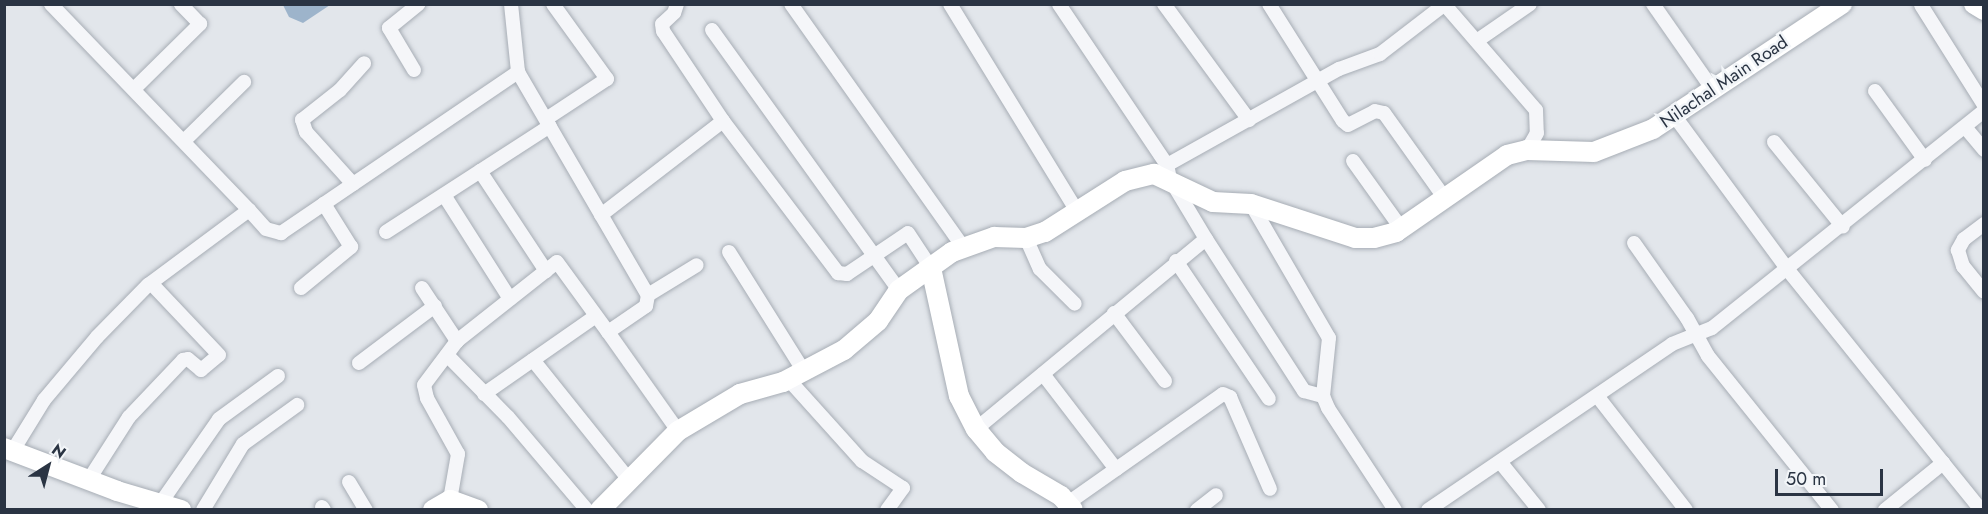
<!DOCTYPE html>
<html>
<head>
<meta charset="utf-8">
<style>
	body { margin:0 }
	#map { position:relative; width:1988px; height:514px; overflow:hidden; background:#e2e6eb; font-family:Jost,sans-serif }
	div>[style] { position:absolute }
	.water>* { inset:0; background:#9db4cb }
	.roads { filter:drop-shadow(0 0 2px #a7adb5) drop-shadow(0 0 2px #a7adb5) }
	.street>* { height:14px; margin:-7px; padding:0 7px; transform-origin:7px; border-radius:7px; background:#f5f6f9 }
	.secondary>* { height:20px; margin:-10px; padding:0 10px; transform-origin:10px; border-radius:10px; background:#fff }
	span { translate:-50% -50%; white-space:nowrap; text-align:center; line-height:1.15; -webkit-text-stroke:5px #f2f5f8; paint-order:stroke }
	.street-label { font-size:18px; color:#2a3443 }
	.frame { position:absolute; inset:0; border:6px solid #2a3443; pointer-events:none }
	.north { position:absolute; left:18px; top:436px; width:60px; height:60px; -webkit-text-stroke:4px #f2f5f8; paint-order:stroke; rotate:36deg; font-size:16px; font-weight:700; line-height:24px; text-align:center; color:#2a3443 }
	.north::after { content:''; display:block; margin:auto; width:21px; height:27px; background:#2a3443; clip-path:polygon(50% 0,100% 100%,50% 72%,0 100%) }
	.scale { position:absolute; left:1775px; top:469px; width:108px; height:27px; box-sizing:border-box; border:3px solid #2a3443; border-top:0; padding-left:8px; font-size:18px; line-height:21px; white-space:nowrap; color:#2a3443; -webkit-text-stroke:4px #f2f5f8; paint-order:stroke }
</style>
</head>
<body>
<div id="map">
	<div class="water">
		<div style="clip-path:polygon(283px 5px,330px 5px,303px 23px,289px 17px)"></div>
	</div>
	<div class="roads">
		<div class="street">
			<div style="left:511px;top:4px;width:68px;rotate:84.1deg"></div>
			<div style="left:518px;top:72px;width:258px;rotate:59.8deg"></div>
			<div style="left:648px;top:295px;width:11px;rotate:100deg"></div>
			<div style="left:646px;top:306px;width:46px;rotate:145.6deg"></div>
			<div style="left:608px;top:332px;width:121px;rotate:54.7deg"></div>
			<div style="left:677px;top:4px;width:9px;rotate:108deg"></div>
			<div style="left:674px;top:13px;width:16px;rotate:137deg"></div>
			<div style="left:662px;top:24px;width:7px;rotate:82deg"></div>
			<div style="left:663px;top:31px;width:108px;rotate:56.3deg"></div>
			<div style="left:723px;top:121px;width:191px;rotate:52.9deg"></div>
			<div style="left:838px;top:273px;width:9px;rotate:6deg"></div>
			<div style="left:847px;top:274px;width:73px;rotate:-33.9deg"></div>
			<div style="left:908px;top:233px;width:42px;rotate:56.7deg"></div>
			<div style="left:791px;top:4px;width:299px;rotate:54.7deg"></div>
			<div style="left:950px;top:4px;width:245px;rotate:58.5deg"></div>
			<div style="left:1164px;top:4px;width:144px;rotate:53.8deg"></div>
			<div style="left:1269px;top:4px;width:138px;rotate:57.7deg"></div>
			<div style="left:1343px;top:121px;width:6px;rotate:39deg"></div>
			<div style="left:1348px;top:125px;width:30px;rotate:-27deg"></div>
			<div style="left:1375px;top:111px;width:9px;rotate:13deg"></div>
			<div style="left:1384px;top:113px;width:103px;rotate:54.5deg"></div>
			<div style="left:1653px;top:4px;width:105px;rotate:55.1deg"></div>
			<div style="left:1445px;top:5px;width:139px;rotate:49.1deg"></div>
			<div style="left:1536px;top:110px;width:23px;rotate:88deg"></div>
			<div style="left:1537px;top:133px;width:20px;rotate:120deg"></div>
			<div style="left:1921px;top:5px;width:118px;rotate:57.8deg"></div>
			<div style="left:712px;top:30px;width:320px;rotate:54.3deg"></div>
			<div style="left:1478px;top:40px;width:63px;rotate:-34.7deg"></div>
			<div style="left:414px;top:70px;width:49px;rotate:-120.8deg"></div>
			<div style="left:389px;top:28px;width:38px;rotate:-39deg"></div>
			<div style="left:134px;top:89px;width:93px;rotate:-44.6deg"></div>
			<div style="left:200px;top:24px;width:28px;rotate:-134deg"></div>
			<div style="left:1875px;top:91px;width:85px;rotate:54.1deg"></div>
			<div style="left:1676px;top:118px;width:189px;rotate:53.6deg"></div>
			<div style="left:1788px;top:270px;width:248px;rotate:51.2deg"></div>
			<div style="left:546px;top:119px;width:73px;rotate:-33.3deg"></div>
			<div style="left:607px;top:79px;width:92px;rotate:-125.8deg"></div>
			<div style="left:1965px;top:127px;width:30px;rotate:50deg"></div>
			<div style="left:185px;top:140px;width:83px;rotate:-44.5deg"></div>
			<div style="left:1774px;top:142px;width:109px;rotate:50.9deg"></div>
			<div style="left:1353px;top:161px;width:82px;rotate:54.4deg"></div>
			<div style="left:1167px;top:165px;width:197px;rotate:-29.2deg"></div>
			<div style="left:1339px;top:69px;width:44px;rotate:-20.1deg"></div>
			<div style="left:1380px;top:54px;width:82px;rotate:-37.6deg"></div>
			<div style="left:480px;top:171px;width:120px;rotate:56.6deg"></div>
			<div style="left:353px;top:184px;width:70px;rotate:-132.1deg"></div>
			<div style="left:306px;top:132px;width:13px;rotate:-108deg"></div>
			<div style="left:302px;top:120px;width:48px;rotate:-38.3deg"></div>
			<div style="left:340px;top:90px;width:36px;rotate:-48deg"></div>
			<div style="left:444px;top:195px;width:123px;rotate:57.6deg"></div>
			<div style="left:1251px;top:204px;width:155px;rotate:59.8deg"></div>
			<div style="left:1329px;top:338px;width:58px;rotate:95.9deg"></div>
			<div style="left:1323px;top:396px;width:13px;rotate:67deg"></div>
			<div style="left:1328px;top:408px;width:122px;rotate:56.7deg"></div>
			<div style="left:249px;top:210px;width:25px;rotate:48deg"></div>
			<div style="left:266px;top:229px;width:16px;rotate:15deg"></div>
			<div style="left:281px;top:233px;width:287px;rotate:-34.2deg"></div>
			<div style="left:601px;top:215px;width:154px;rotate:-37.6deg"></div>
			<div style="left:1984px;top:224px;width:25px;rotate:143deg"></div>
			<div style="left:1964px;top:239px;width:13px;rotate:119deg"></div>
			<div style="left:1958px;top:250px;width:17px;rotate:73deg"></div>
			<div style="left:1963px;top:266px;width:33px;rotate:51deg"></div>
			<div style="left:386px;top:232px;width:195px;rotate:-32.9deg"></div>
			<div style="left:1026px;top:238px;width:34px;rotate:66deg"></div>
			<div style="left:1040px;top:269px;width:49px;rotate:45deg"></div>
			<div style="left:1206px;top:239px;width:181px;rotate:57.2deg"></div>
			<div style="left:1304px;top:391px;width:20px;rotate:15deg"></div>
			<div style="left:1634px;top:243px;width:92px;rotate:54.8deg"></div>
			<div style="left:1687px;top:318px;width:43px;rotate:61.1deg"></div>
			<div style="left:1708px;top:356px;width:198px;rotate:51.2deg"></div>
			<div style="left:729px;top:252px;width:143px;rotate:57.9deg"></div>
			<div style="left:1176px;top:261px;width:166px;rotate:56deg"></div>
			<div style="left:301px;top:288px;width:65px;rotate:-39.4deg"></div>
			<div style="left:351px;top:247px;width:51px;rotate:-122.1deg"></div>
			<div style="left:422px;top:288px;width:64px;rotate:56.6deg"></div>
			<div style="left:648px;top:295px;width:57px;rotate:-31.5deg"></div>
			<div style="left:1114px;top:313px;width:85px;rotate:53.1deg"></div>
			<div style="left:447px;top:355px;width:87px;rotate:45.5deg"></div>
			<div style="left:508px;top:417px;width:122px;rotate:49.7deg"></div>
			<div style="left:533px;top:360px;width:155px;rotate:51.3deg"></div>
			<div style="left:359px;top:363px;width:95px;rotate:-36.9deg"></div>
			<div style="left:1043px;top:374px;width:120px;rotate:52.5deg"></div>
			<div style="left:789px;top:380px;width:109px;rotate:48deg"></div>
			<div style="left:862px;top:461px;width:49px;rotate:33.4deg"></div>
			<div style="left:903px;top:488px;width:27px;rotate:126deg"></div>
			<div style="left:484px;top:394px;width:136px;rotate:-34.9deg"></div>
			<div style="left:1598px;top:397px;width:143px;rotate:52.1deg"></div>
			<div style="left:976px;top:429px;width:298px;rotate:-39.6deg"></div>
			<div style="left:1206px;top:239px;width:70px;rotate:-121deg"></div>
			<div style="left:1170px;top:179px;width:14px;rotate:-102deg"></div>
			<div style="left:1167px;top:165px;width:194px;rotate:-123.9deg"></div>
			<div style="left:12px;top:452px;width:61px;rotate:-58.4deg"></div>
			<div style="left:44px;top:400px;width:82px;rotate:-49.9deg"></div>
			<div style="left:97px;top:337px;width:73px;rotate:-45.6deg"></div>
			<div style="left:148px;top:285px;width:126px;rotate:-36.6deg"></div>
			<div style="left:249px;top:210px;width:286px;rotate:-133.9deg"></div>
			<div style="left:1501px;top:463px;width:60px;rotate:51deg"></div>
			<div style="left:88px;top:481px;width:76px;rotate:-57.4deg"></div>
			<div style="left:129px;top:417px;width:79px;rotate:-46.5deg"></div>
			<div style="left:183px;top:360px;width:5px;rotate:-11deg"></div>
			<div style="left:188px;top:359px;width:17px;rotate:40deg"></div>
			<div style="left:201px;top:370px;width:23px;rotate:-40deg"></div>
			<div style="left:219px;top:355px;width:99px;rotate:-133.4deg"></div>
			<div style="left:349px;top:482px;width:33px;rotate:59deg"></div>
			<div style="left:450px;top:500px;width:47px;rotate:-80.1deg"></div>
			<div style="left:458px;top:454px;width:64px;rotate:-119deg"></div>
			<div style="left:427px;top:398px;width:13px;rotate:-103deg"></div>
			<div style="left:424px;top:385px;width:55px;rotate:-53.1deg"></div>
			<div style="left:457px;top:341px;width:127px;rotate:-38.3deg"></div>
			<div style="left:557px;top:262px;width:87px;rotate:53.9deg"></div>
			<div style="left:1068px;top:503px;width:189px;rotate:-35.1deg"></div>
			<div style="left:1223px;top:394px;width:8px;rotate:23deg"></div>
			<div style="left:1230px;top:397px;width:100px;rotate:66.5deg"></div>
			<div style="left:160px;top:504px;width:103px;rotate:-55.2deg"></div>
			<div style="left:219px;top:419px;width:73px;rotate:-36.1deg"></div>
			<div style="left:322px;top:507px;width:4px;rotate:56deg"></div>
			<div style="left:203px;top:510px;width:77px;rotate:-58.8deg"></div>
			<div style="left:243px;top:444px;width:67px;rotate:-35.8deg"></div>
			<div style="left:1197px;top:510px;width:24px;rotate:-38deg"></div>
			<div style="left:1428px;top:510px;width:295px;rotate:-34.2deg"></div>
			<div style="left:1672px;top:344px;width:43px;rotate:-21.8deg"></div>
			<div style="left:1712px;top:328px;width:348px;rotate:-38.6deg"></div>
			<div style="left:1885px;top:510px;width:75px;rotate:-39deg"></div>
			<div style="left:1943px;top:463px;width:60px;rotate:51deg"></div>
		</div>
		<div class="secondary">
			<div style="left:1974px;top:4px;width:12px;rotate:31deg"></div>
			<div style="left:931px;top:268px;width:131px;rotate:77.7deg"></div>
			<div style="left:959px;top:396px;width:37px;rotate:63deg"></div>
			<div style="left:976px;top:429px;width:30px;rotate:50deg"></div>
			<div style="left:995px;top:452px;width:34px;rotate:38deg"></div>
			<div style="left:1022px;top:473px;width:45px;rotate:30.5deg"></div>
			<div style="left:1061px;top:496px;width:18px;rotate:49deg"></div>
			<div style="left:4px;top:448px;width:121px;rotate:20.8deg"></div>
			<div style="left:117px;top:491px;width:67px;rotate:16.5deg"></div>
			<div style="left:433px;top:510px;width:20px;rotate:-30deg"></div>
			<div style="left:450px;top:500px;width:30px;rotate:20deg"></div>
			<div style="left:600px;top:510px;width:111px;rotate:-45.4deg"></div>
			<div style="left:678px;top:431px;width:72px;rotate:-30.8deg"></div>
			<div style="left:740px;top:394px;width:45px;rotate:-15.6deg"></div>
			<div style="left:783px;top:382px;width:69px;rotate:-27.7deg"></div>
			<div style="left:844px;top:350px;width:45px;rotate:-40.5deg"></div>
			<div style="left:878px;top:321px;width:37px;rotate:-56deg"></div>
			<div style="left:899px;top:290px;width:65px;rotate:-35.6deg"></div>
			<div style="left:952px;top:252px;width:45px;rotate:-19.7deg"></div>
			<div style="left:994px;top:237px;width:32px;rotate:2deg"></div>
			<div style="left:1026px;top:238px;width:20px;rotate:-18deg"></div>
			<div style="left:1045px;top:232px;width:95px;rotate:-32.5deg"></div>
			<div style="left:1125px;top:181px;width:30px;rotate:-14deg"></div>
			<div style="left:1154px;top:174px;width:65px;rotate:25.4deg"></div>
			<div style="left:1213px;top:202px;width:38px;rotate:3deg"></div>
			<div style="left:1251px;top:204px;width:109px;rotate:18.1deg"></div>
			<div style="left:1355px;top:238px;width:19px"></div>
			<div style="left:1374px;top:238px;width:23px;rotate:-15deg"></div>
			<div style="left:1396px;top:232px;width:135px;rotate:-34.7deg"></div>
			<div style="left:1507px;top:155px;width:21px;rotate:-14deg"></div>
			<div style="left:1527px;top:150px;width:67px;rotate:1.7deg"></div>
			<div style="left:1594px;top:152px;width:63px;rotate:-21.3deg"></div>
			<div style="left:1653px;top:129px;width:227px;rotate:-33.5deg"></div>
		</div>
	</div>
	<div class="street-label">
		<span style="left:1724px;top:82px;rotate:-34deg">Nilachal Main Road</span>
	</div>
	<div class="frame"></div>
	<div class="north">N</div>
	<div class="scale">50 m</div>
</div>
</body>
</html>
